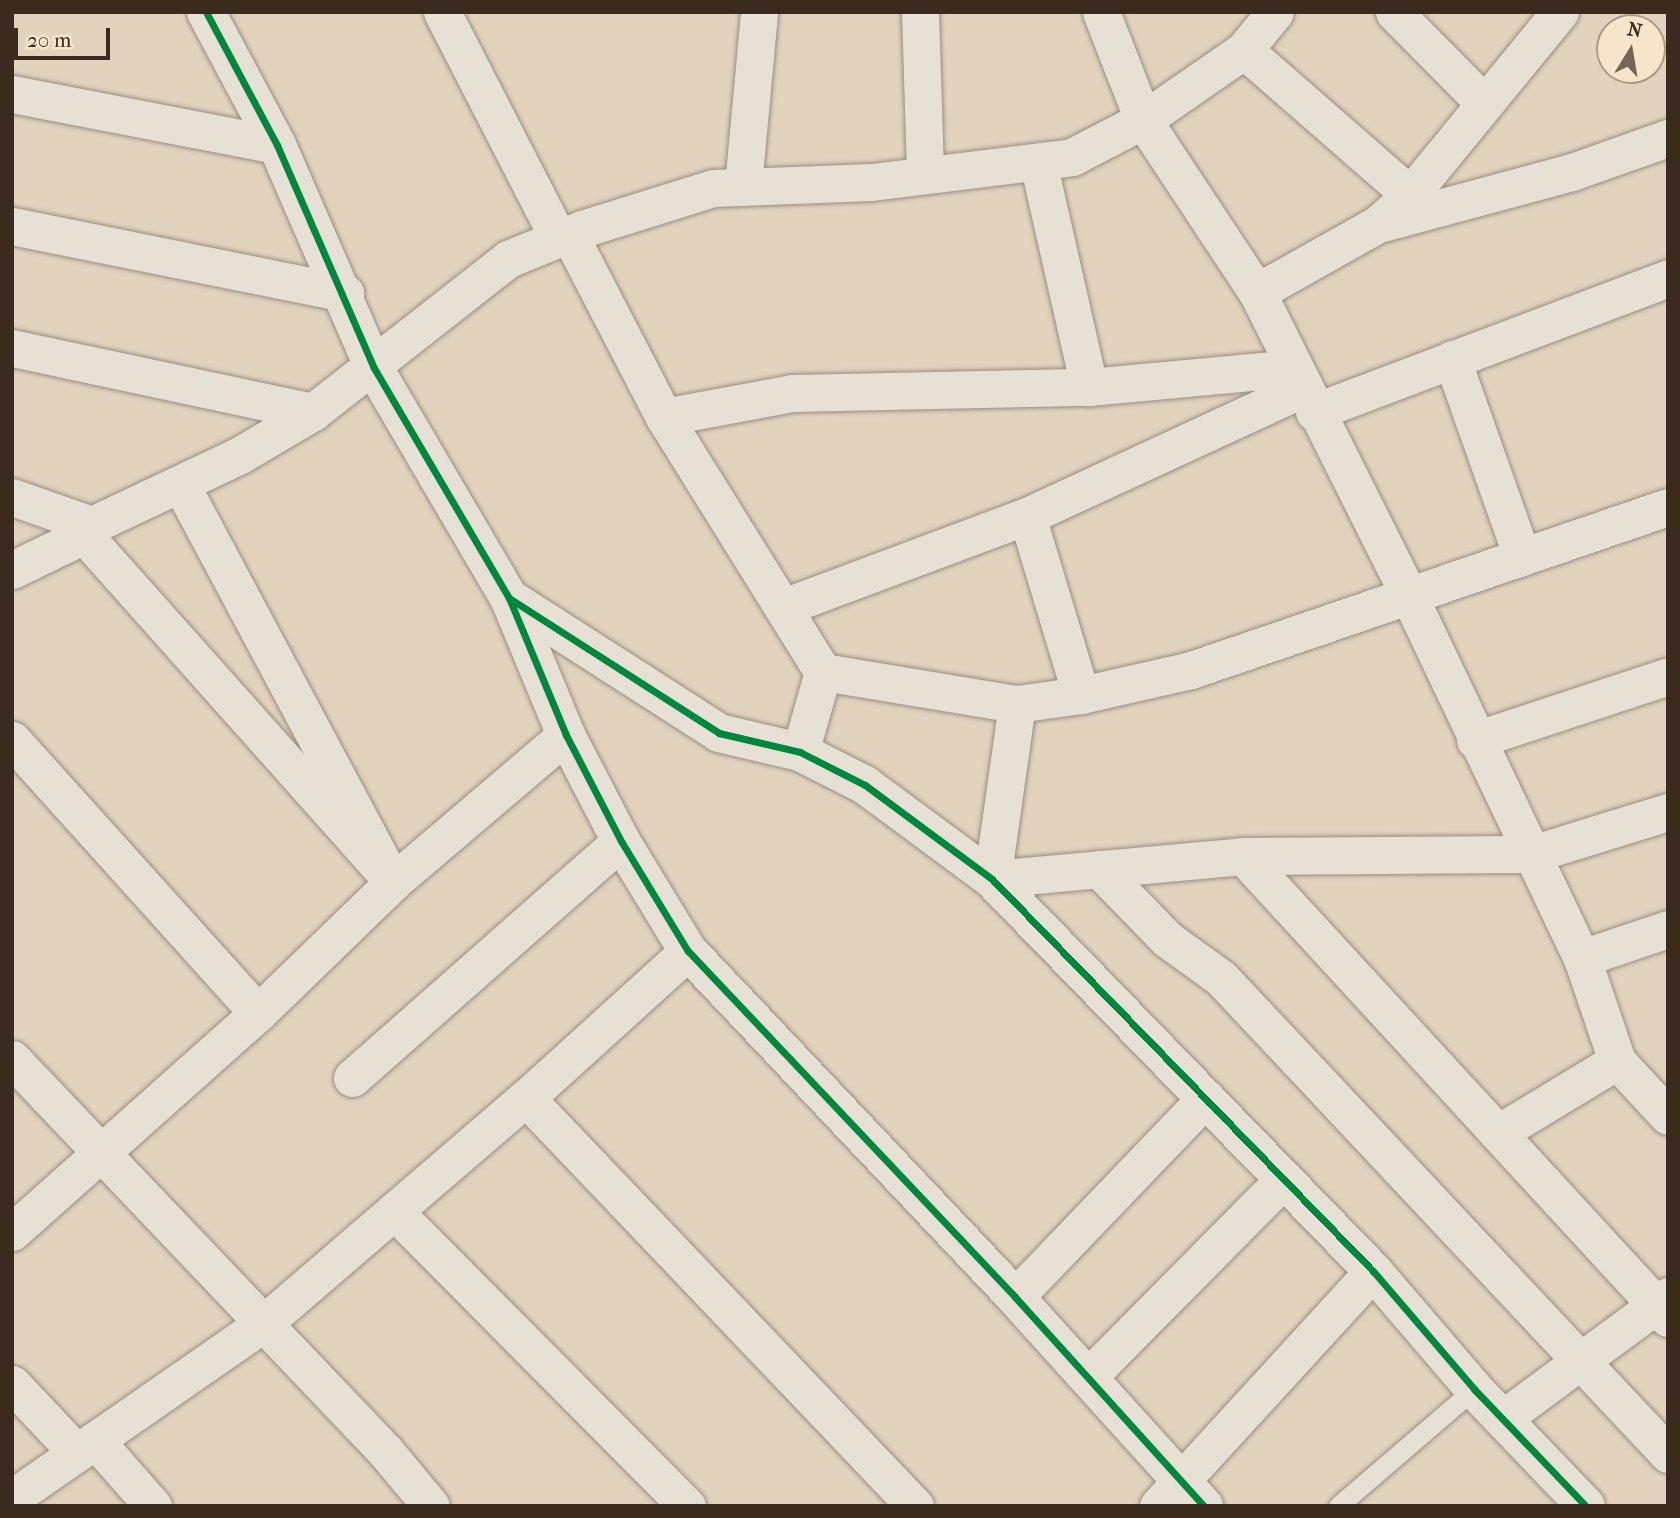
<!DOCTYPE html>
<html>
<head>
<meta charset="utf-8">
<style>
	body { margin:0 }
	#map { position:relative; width:1680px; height:1518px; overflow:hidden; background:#e2d3be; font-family:"IM FELL French Canon",serif }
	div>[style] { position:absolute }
	.roads { filter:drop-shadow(0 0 2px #988e80) drop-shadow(0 0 2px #988e80) }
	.lane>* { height:19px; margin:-9.5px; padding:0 9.5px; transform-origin:9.5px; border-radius:9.5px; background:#e7e0d5 }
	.street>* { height:37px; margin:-18.5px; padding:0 18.5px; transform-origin:18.5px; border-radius:18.5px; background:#e7e0d5 }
	.secondary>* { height:38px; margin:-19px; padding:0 19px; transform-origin:19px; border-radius:19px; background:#e7e0d5 }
	.cycleway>* { height:7px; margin:-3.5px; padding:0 3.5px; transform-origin:3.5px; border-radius:3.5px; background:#00873e }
	span { translate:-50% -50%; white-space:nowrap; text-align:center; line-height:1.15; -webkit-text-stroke:5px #f6e4cb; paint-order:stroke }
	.frame { position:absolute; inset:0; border:14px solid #3b2a1e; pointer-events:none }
	.north { position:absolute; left:1596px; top:14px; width:70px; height:70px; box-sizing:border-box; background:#f6e4cb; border:2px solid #ab9a86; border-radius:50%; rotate:11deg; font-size:19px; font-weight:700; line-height:28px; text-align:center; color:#3b2a1e }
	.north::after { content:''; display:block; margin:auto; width:24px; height:32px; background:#756556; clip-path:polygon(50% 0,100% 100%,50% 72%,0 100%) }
	.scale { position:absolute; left:14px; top:28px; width:96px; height:32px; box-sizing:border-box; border:4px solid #3b2a1e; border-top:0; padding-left:9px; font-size:21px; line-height:24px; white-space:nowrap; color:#3b2a1e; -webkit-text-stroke:5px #f6e4cb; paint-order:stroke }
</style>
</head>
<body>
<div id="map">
	<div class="roads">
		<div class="lane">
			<div style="left:1338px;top:1506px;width:179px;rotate:-40.7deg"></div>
		</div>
		<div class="street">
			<div style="left:442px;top:12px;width:254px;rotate:62.8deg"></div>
			<div style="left:920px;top:12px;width:163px;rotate:88.2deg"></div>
			<div style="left:1101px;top:12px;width:116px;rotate:68.7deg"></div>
			<div style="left:1143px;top:120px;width:206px;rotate:56.5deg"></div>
			<div style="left:1257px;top:292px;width:340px;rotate:63.4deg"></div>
			<div style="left:1409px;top:596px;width:401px;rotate:64.5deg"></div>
			<div style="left:1582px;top:958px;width:109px;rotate:71.2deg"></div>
			<div style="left:1394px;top:12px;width:129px;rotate:45.3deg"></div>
			<div style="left:1244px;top:50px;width:220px;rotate:41.1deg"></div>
			<div style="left:12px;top:94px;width:270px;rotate:10.9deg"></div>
			<div style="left:1038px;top:162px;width:231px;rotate:77.2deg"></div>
			<div style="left:743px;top:186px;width:175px;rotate:-84.7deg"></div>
			<div style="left:1383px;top:223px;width:196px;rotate:-15.1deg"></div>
			<div style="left:1572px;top:172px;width:102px;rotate:-19.5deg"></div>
			<div style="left:12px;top:226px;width:340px;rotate:11.4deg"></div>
			<div style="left:569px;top:234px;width:206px;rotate:62.6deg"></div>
			<div style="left:664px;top:417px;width:301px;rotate:58.1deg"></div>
			<div style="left:823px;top:672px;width:83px;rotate:106deg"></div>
			<div style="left:1257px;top:292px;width:139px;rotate:-29.3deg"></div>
			<div style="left:1378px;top:224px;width:43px;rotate:-42.2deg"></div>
			<div style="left:1410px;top:195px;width:237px;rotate:-50.7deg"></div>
			<div style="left:12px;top:348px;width:308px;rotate:12deg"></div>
			<div style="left:1452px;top:359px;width:210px;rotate:70.5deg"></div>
			<div style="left:1314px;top:412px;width:379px;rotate:-20.7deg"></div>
			<div style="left:664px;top:417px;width:130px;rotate:-10.6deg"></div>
			<div style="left:792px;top:393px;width:297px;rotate:-1.2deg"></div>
			<div style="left:1089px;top:387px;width:204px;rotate:-5.3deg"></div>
			<div style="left:12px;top:497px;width:85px;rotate:19.3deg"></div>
			<div style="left:1027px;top:516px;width:303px;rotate:-24.8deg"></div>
			<div style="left:84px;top:535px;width:465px;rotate:48.3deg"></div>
			<div style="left:393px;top:882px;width:450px;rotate:-118.1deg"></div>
			<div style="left:12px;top:570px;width:80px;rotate:-25.9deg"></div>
			<div style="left:84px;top:535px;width:13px;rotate:-51deg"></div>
			<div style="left:92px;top:525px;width:164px;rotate:-25.3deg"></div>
			<div style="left:240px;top:455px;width:85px;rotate:-30.5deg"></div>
			<div style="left:313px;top:412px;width:248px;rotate:-38.1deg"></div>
			<div style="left:508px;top:259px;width:80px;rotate:-22.1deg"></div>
			<div style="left:582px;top:229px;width:137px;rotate:-17.4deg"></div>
			<div style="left:713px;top:188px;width:159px;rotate:-2.2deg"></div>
			<div style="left:872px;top:182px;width:202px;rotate:-7.1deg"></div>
			<div style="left:1072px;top:157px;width:80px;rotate:-27.5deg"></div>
			<div style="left:1143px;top:120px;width:123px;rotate:-34.7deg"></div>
			<div style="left:1244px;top:50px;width:49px;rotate:-50.8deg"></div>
			<div style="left:786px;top:606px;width:257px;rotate:-20.5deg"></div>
			<div style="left:1027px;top:516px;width:187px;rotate:73.2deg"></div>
			<div style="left:823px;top:672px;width:197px;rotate:9.4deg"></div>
			<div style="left:1017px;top:704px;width:65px;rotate:-8deg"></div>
			<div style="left:1081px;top:695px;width:113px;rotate:-12.8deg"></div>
			<div style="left:1191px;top:670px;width:504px;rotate:-18.87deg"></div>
			<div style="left:1017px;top:704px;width:177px;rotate:98.1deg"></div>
			<div style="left:992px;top:879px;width:252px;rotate:-5.2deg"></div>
			<div style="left:1243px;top:856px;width:289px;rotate:-0.4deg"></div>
			<div style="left:1532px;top:854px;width:142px;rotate:-17.2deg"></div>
			<div style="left:12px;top:740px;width:367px;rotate:48deg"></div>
			<div style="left:1475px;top:740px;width:203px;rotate:-18.3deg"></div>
			<div style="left:1243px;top:856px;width:628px;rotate:47.39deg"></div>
			<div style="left:1099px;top:869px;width:98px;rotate:45.8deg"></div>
			<div style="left:1167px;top:939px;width:67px;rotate:35.8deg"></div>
			<div style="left:1221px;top:978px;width:653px;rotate:46.8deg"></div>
			<div style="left:1582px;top:958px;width:91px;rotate:-18.6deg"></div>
			<div style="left:12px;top:1059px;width:543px;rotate:46.42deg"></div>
			<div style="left:386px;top:1452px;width:70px;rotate:50.2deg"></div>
			<div style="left:352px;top:1078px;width:359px;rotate:-41.4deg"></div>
			<div style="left:526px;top:1098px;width:564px;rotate:46.37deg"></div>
			<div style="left:1498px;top:1133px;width:139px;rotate:-31.2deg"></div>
			<div style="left:1617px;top:1061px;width:75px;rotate:47.2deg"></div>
			<div style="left:394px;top:1211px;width:416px;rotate:45.2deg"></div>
			<div style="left:12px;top:1232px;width:329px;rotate:-41.7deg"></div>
			<div style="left:258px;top:1013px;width:188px;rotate:-44.1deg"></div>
			<div style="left:393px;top:882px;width:227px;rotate:-40.4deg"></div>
			<div style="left:1015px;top:1297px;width:276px;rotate:-46.2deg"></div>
			<div style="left:1088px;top:1377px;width:279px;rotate:-45.3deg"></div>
			<div style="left:12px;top:1384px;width:95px;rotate:46.7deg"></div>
			<div style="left:1502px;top:1419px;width:207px;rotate:-36.5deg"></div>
			<div style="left:95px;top:1440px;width:88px;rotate:48.7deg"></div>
			<div style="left:12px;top:1498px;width:307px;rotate:-34.8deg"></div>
			<div style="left:264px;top:1323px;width:345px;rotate:-40.7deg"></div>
			<div style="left:526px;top:1098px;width:219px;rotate:-42.2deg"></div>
			<div style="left:1158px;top:1506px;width:319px;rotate:-47.5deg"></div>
		</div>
		<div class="secondary">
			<div style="left:206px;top:12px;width:151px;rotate:61.9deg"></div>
			<div style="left:277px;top:145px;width:243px;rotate:66.5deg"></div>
			<div style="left:374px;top:368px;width:267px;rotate:59.6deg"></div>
			<div style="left:509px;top:598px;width:148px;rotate:67.4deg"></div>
			<div style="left:566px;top:735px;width:119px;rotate:62.6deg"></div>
			<div style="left:621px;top:841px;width:129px;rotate:58.7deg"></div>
			<div style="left:688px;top:951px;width:476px;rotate:46.6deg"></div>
			<div style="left:1015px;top:1297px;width:282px;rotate:47.9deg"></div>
			<div style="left:509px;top:598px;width:250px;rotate:32.7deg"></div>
			<div style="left:719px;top:733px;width:83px;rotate:13.2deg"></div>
			<div style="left:800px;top:752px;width:73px;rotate:26.9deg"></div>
			<div style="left:865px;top:785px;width:158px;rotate:36.5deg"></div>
			<div style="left:992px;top:879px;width:547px;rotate:45.82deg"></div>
			<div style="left:1373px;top:1271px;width:155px;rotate:49.4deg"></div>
			<div style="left:1474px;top:1389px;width:162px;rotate:46.3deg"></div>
		</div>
	</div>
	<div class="cycleway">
		<div style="left:206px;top:12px;width:151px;rotate:61.9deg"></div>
		<div style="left:277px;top:145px;width:243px;rotate:66.5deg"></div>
		<div style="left:374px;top:368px;width:267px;rotate:59.6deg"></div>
		<div style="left:509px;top:598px;width:148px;rotate:67.4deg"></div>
		<div style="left:566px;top:735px;width:119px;rotate:62.6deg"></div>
		<div style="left:621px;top:841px;width:129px;rotate:58.7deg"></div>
		<div style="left:688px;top:951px;width:476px;rotate:46.6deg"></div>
		<div style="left:1015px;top:1297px;width:282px;rotate:47.9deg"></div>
		<div style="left:509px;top:598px;width:250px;rotate:32.7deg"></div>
		<div style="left:719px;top:733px;width:83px;rotate:13.2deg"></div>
		<div style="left:800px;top:752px;width:73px;rotate:26.9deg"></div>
		<div style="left:865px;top:785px;width:158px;rotate:36.5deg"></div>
		<div style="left:992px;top:879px;width:547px;rotate:45.82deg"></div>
		<div style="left:1373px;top:1271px;width:155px;rotate:49.4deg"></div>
		<div style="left:1474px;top:1389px;width:162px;rotate:46.3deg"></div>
	</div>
	<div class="frame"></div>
	<div class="north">N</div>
	<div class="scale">20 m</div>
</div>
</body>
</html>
